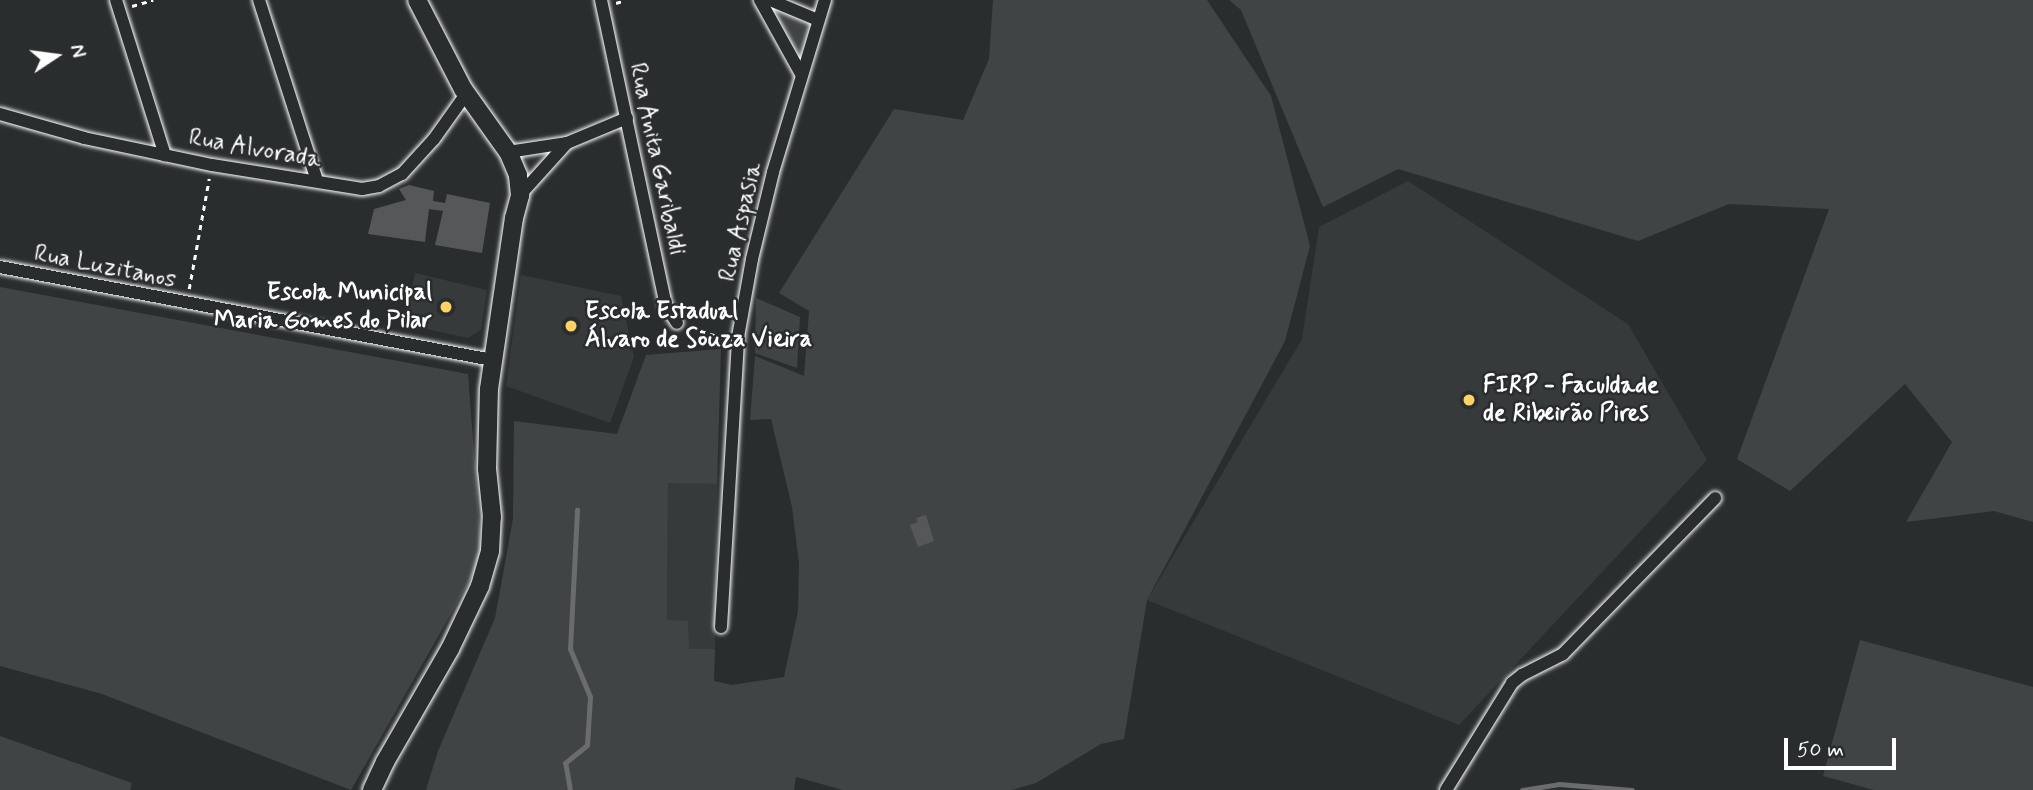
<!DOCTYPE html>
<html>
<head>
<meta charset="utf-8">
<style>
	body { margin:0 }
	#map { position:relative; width:2033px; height:790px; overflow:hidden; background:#2a2d2e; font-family:Mynerve,sans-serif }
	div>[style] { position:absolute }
	.built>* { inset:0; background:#373a3b }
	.green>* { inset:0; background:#414445 }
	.stream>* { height:4.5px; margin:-2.25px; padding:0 2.25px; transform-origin:2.25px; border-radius:2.25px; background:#6a6c6d }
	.building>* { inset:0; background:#555758 }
	.path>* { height:2.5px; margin-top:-1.25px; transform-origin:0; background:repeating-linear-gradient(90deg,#fff 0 5px,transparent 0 10px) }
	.roads { filter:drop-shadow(0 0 2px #fff) drop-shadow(0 0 2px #fff) }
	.street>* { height:12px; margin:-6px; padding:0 6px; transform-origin:6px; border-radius:6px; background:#2a2d2e }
	.secondary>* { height:18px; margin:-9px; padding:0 9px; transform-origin:9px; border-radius:9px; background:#2a2d2e }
	.dots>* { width:19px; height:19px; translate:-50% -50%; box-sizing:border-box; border:4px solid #2a2d2e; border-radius:50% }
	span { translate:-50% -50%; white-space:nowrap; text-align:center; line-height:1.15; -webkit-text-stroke:5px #2a2d2e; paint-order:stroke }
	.street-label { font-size:24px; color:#fff }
	.poi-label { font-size:24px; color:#fff; font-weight:700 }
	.right { translate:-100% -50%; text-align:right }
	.left { translate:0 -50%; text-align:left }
	.north { position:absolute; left:21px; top:21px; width:70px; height:70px; -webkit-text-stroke:5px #2a2d2e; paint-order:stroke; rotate:77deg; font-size:19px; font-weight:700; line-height:28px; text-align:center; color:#fff }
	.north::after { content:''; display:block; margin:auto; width:24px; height:32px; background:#fff; clip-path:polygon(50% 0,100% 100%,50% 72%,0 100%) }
	.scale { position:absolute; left:1784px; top:738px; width:112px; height:32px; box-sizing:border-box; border:4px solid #fff; border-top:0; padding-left:9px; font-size:21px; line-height:24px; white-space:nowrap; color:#fff; -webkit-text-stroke:5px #2a2d2e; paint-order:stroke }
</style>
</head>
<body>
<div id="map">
	<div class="built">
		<div style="clip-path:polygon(1408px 181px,1628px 324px,1707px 460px,1459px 725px,1147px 600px,1302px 339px,1319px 227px)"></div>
		<div style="clip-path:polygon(415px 273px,487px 290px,481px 330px,468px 338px,404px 324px)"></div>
		<div style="clip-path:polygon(521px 275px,621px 296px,634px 357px,610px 423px,506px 386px)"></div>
		<div style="clip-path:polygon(668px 482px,717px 484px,715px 649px,689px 649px,667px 620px)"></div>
	</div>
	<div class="green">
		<div style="clip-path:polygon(993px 0,1207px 0,1271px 96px,1310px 246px,1285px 341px,1147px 600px,1124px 739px,1101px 744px,1036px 783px,1012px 790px,843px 790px,796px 777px,794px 790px,426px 790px,438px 751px,495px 618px,513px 519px,514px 421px,617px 434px,646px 355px,721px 349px,717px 484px,668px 483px,667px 620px,688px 621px,689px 649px,715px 649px,714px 681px,732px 685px,784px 677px,798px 611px,799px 563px,792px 507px,771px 419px,750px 420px,755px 356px,804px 376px,809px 311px,779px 293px,894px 109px,963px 120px,989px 59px)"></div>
		<div style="clip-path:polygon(1229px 0,2033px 0,2033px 522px,1994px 511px,1906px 522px,1952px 442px,1905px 384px,1790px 491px,1737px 459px,1829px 209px,1729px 204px,1638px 241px,1398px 169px,1323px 207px,1241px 10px)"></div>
		<div style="clip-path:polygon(767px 2px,813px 23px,803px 57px,782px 35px)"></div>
		<div style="clip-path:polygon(0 287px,468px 374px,482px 559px,351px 790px,102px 694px,0 666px)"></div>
		<div style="clip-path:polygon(756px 298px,800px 317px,797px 368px,755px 353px)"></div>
		<div style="clip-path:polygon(1860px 640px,2033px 687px,2033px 790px,1874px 790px,1823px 776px)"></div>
		<div style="clip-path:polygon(0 736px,132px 783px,130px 790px,0 790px)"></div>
	</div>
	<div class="stream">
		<div style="left:570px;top:790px;width:27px;rotate:-100deg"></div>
		<div style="left:565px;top:763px;width:28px;rotate:-39deg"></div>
		<div style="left:587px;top:745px;width:48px;rotate:-86.4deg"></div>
		<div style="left:590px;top:697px;width:52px;rotate:-112.6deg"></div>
		<div style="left:570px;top:649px;width:139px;rotate:-87.1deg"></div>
		<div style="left:1522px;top:790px;width:37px;rotate:-9deg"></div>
		<div style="left:1559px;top:784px;width:73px;rotate:4.7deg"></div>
	</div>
	<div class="building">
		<div style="clip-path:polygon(409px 185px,434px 191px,433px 201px,445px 203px,447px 194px,490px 203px,482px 253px,435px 245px,443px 211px,429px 209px,425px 242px,368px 234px,374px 209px,406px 200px,399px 189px)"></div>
		<div style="clip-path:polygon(926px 515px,934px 541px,918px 547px,910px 525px,918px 522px,916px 518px)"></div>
	</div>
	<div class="path">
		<div style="left:616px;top:3px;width:10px;rotate:-17deg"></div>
		<div style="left:132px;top:6px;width:22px;rotate:-16deg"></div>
		<div style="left:189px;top:289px;width:112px;rotate:-79.7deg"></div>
		<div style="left:691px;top:328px;width:34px;rotate:17deg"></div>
	</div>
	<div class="roads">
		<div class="street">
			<div style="left:116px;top:0;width:163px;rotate:72.5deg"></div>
			<div style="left:259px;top:0;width:190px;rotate:72.2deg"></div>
			<div style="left:601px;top:0;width:313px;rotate:78deg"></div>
			<div style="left:666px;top:306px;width:20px;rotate:57deg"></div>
			<div style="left:760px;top:0;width:85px;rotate:61deg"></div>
			<div style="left:770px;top:0;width:52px;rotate:22.6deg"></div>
			<div style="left:0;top:114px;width:87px;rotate:15.9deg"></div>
			<div style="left:84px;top:138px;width:131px;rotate:11.9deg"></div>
			<div style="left:212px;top:165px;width:152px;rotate:9.1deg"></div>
			<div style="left:362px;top:189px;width:17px;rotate:-10deg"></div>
			<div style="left:379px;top:186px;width:26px;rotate:-28deg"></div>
			<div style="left:402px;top:174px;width:47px;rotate:-47.6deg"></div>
			<div style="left:434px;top:139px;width:55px;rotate:-54.6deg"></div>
			<div style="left:508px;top:152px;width:60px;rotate:-8.7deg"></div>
			<div style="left:567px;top:143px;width:65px;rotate:-22.6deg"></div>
			<div style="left:520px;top:195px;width:70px;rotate:-47.9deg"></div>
			<div style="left:0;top:267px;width:501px;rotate:10.7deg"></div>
			<div style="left:721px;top:627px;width:290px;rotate:-86.6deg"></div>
			<div style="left:738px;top:337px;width:79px;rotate:-79.8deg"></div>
			<div style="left:752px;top:259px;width:89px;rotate:-76.4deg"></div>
			<div style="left:773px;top:172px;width:180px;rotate:-73.2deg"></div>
			<div style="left:1446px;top:790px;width:126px;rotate:-58.3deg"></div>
			<div style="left:1512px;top:683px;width:13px;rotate:-39deg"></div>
			<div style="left:1522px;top:675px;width:46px;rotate:-27.1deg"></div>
			<div style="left:1563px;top:654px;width:218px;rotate:-45.7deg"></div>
		</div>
		<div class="secondary">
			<div style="left:372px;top:790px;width:31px;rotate:-65deg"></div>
			<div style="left:385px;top:762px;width:130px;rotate:-60.1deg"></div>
			<div style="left:450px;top:649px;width:70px;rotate:-64.5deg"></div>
			<div style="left:480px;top:586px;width:36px;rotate:-74deg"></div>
			<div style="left:490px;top:551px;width:34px;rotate:-87deg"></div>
			<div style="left:492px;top:517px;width:48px;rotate:-95.9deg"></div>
			<div style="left:487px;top:469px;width:80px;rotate:-88.6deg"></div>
			<div style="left:489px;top:389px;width:173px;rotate:-81.7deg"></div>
			<div style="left:514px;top:218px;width:24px;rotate:-75deg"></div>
			<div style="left:520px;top:195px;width:20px;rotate:-96deg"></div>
			<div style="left:518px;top:175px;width:25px;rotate:-113deg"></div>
			<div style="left:508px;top:152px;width:77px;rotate:-125.5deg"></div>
			<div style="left:463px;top:89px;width:100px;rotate:-117.3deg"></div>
		</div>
	</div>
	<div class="dots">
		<div style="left:446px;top:307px;background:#ffd166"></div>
		<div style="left:571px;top:326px;background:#ffd166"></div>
		<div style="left:1469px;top:400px;background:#ffd166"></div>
	</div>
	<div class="street-label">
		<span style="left:255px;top:149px;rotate:10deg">Rua Alvorada</span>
		<span style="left:657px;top:159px;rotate:78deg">Rua Anita Garibaldi</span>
		<span style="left:741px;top:222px;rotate:-77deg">Rua Aspasia</span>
		<span style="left:105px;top:267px;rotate:11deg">Rua Luzitanos</span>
	</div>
	<div class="poi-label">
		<span class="right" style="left:432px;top:307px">Escola Municipal<br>Maria Gomes do Pilar</span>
		<span class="left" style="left:585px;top:326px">Escola Estadual<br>Álvaro de Souza Vieira</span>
		<span class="left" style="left:1483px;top:400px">FIRP - Faculdade<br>de Ribeirão Pires</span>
	</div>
	<div class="north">N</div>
	<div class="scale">50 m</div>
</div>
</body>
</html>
